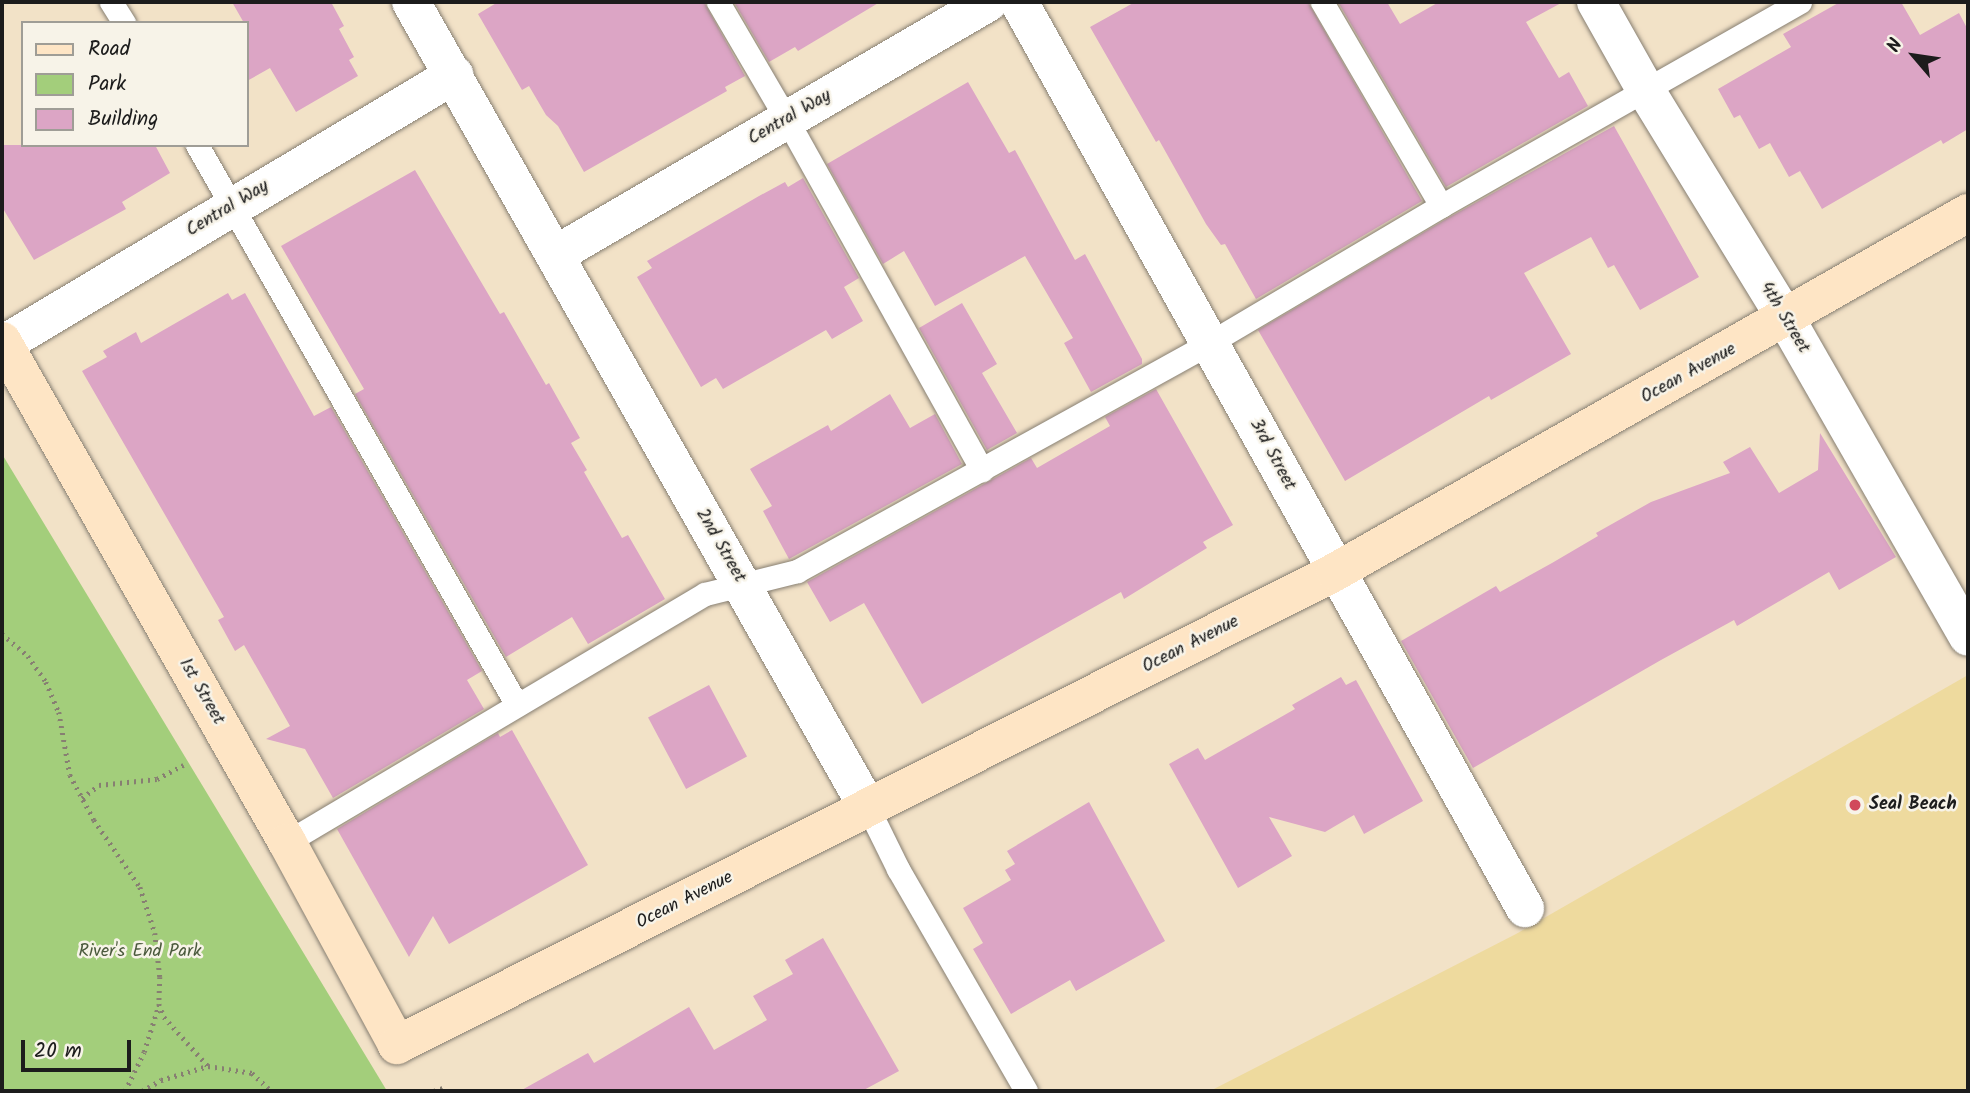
<!DOCTYPE html>
<html>
<head>
<meta charset="utf-8">
<style>
	body { margin:0 }
	#map { position:relative; width:1970px; height:1093px; overflow:hidden; background:#f2e2c7; font-family:Kalam,sans-serif }
	div>[style] { position:absolute }
	.green>* { inset:0; background:#a3ce7b }
	.sand>* { inset:0; background:#eeda9e }
	.building>* { inset:0; background:#dca5c5; transform-origin:0 0 }
	.path>* { height:4.5px; margin-top:-2.25px; transform-origin:0; background:repeating-linear-gradient(90deg,#877f72 0 2px,transparent 0 7px) }
	.roads { filter:drop-shadow(0 0 2px #877f72) drop-shadow(0 0 2px #877f72) }
	.lane>* { height:23px; margin:-11.5px; padding:0 11.5px; transform-origin:11.5px; border-radius:11.5px; background:#fff }
	.street>* { height:38px; margin:-19px; padding:0 19px; transform-origin:19px; border-radius:19px; background:#fff }
	.secondary>* { height:38px; margin:-19px; padding:0 19px; transform-origin:19px; border-radius:19px; background:#fee5c5 }
	.dots>* { width:19px; height:19px; translate:-50% -50%; box-sizing:border-box; border:4px solid #f7f3e8; border-radius:50% }
	span { translate:-50% -50%; white-space:nowrap; text-align:center; line-height:1.15; -webkit-text-stroke:5px #f7f3e8; paint-order:stroke }
	.street-label { font-size:18px; color:#1c1c1c }
	.poi-label { font-size:18px; color:#1c1c1c; font-weight:700 }
	.left { translate:0 -50%; text-align:left }
	.park-label { font-size:18px; color:#4b5a3d }
	.frame { position:absolute; inset:0; border:4px solid #1c1c1c; pointer-events:none }
	.legend { position:absolute; left:21px; top:21px; width:228px; height:126px; box-sizing:border-box; background:#f7f3e8; border:2px solid #9f9d96; margin:0; padding:9px 12px; list-style:none; font-size:21px; color:#1c1c1c }
	.legend li { display:flex; align-items:center; gap:14px; height:35px }
	.legend b { width:35px; border:2px solid #9f9d96 }
	.north { position:absolute; left:1879px; top:21px; width:70px; height:70px; -webkit-text-stroke:5px #f7f3e8; paint-order:stroke; rotate:299deg; font-size:19px; font-weight:700; line-height:28px; text-align:center; color:#1c1c1c }
	.north::after { content:''; display:block; margin:auto; width:24px; height:32px; background:#1c1c1c; clip-path:polygon(50% 0,100% 100%,50% 72%,0 100%) }
	.scale { position:absolute; left:21px; top:1040px; width:110px; height:32px; box-sizing:border-box; border:4px solid #1c1c1c; border-top:0; padding-left:9px; font-size:21px; line-height:24px; white-space:nowrap; color:#1c1c1c; -webkit-text-stroke:5px #f7f3e8; paint-order:stroke }
</style>
</head>
<body>
<div id="map">
	<div class="green">
		<div style="clip-path:polygon(2px 454px,387px 1091px,2px 1091px)"></div>
	</div>
	<div class="sand">
		<div style="clip-path:polygon(1968px 675px,1968px 1091px,1210px 1091px,1516px 934px)"></div>
	</div>
	<div class="building">
		<div style="clip-path:polygon(232px 2px,331px 2px,344px 26px,339px 29px,354px 57px,349px 60px,358px 76px,296px 112px,270px 68px,247px 81px,247px 23px,244px 23px)"></div>
		<div style="clip-path:polygon(498px 2px,704px 2px,745px 76px,725px 87px,727px 91px,584px 172px,558px 126px,546px 115px,529px 86px,522px 90px,478px 14px)"></div>
		<div style="clip-path:polygon(734px 2px,880px 2px,798px 51px,795px 47px,769px 62px)"></div>
		<div style="clip-path:polygon(1135px 2px,1308px 2px,1422px 201px,1256px 299px,1225px 244px,1221px 245px,1206px 224px,1159px 140px,1156px 142px,1090px 27px)"></div>
		<div style="clip-path:polygon(1338px 2px,1387px 2px,1400px 24px,1439px 2px,1563px 2px,1526px 22px,1559px 78px,1569px 72px,1588px 106px,1446px 187px)"></div>
		<div style="clip-path:polygon(1840px 2px,1901px 2px,1920px 35px,1959px 13px,1968px 30px,1968px 129px,1943px 144px,1941px 140px,1822px 209px,1800px 171px,1789px 177px,1770px 143px,1759px 149px,1740px 115px,1734px 118px,1718px 89px,1791px 47px,1783px 34px)"></div>
		<div style="clip-path:polygon(968px 82px,1009px 153px,1015px 150px,1075px 260px,1085px 254px,1142px 359px,1142px 364px,1091px 392px,1064px 343px,1073px 338px,1025px 256px,935px 306px,904px 251px,883px 264px,827px 164px)"></div>
		<div style="clip-path:polygon(1614px 126px,1699px 277px,1640px 310px,1614px 265px,1608px 268px,1591px 237px,1524px 273px,1571px 354px,1491px 400px,1489px 396px,1345px 481px,1258px 330px,1448px 218px)"></div>
		<div style="clip-path:polygon(2px 145px,155px 145px,170px 173px,122px 202px,126px 209px,34px 260px,2px 207px)"></div>
		<div style="clip-path:polygon(415px 170px,500px 314px,504px 312px,546px 385px,549px 383px,580px 438px,571px 443px,587px 470px,584px 472px,622px 538px,628px 535px,665px 599px,588px 644px,572px 617px,506px 657px,355px 394px,364px 389px,281px 246px)"></div>
		<div style="clip-path:polygon(803px 178px,859px 278px,844px 287px,863px 321px,832px 339px,826px 330px,723px 389px,716px 378px,701px 387px,637px 277px,652px 268px,647px 261px,759px 196px,785px 182px,788px 187px)"></div>
		<div style="clip-path:polygon(228px 293px,232px 300px,245px 293px,314px 416px,331px 407px,482px 671px,467px 680px,484px 709px,333px 798px,305px 749px,266px 739px,290px 726px,244px 645px,235px 651px,218px 620px,224px 617px,82px 371px,107px 357px,103px 351px,136px 332px,141px 343px)"></div>
		<div style="clip-path:polygon(962px 303px,997px 364px,982px 373px,1017px 433px,987px 450px,919px 328px)"></div>
		<div style="clip-path:polygon(1156px 389px,1233px 525px,1203px 542px,1207px 548px,1124px 599px,1121px 592px,922px 704px,864px 603px,830px 622px,807px 582px,1031px 458px,1037px 468px,1110px 426px,1105px 417px)"></div>
		<div style="clip-path:polygon(890px 394px,910px 428px,935px 414px,962px 464px,789px 559px,763px 511px,772px 506px,750px 469px,828px 425px,831px 431px)"></div>
		<div style="clip-path:polygon(1820px 433px,1896px 557px,1839px 590px,1829px 572px,1737px 626px,1734px 620px,1661px 660px,1473px 768px,1401px 641px,1496px 586px,1500px 592px,1552px 563px,1598px 536px,1596px 533px,1651px 502px,1730px 473px,1723px 462px,1750px 447px,1779px 493px,1818px 470px)"></div>
		<div style="clip-path:polygon(1341px 677px,1346px 685px,1356px 680px,1423px 801px,1364px 834px,1354px 815px,1325px 832px,1269px 817px,1292px 856px,1238px 888px,1169px 764px,1198px 748px,1205px 760px,1295px 709px,1292px 705px)"></div>
		<div style="left:709px;top:685px;width:81px;height:69px;rotate:62deg"></div>
		<div style="clip-path:polygon(512px 730px,588px 865px,449px 944px,433px 916px,409px 957px,337px 829px,498px 733px,500px 737px)"></div>
		<div style="clip-path:polygon(1089px 802px,1165px 941px,1076px 991px,1070px 980px,1011px 1014px,973px 949px,983px 943px,963px 908px,1011px 880px,1005px 870px,1015px 864px,1007px 851px)"></div>
		<div style="clip-path:polygon(823px 938px,899px 1071px,862px 1091px,520px 1091px,588px 1053px,594px 1063px,689px 1007px,714px 1050px,767px 1020px,753px 996px,793px 974px,785px 960px)"></div>
	</div>
	<div class="path">
		<div style="left:2px;top:448px;width:1px"></div>
		<div style="left:2px;top:634px;width:34px;rotate:40deg"></div>
		<div style="left:28px;top:656px;width:32px;rotate:55deg"></div>
		<div style="left:46px;top:682px;width:33px;rotate:67deg"></div>
		<div style="left:59px;top:712px;width:64px;rotate:80.1deg"></div>
		<div style="left:70px;top:775px;width:51px;rotate:61.9deg"></div>
		<div style="left:94px;top:820px;width:81px;rotate:55.5deg"></div>
		<div style="left:140px;top:887px;width:48px;rotate:71.9deg"></div>
		<div style="left:155px;top:933px;width:44px;rotate:83.5deg"></div>
		<div style="left:160px;top:977px;width:27px;rotate:92deg"></div>
		<div style="left:159px;top:1004px;width:14px;rotate:69deg"></div>
		<div style="left:164px;top:1017px;width:66px;rotate:48.1deg"></div>
		<div style="left:82px;top:798px;width:21px;rotate:-37deg"></div>
		<div style="left:99px;top:785px;width:58px;rotate:-5.9deg"></div>
		<div style="left:157px;top:779px;width:30px;rotate:-28deg"></div>
		<div style="left:125px;top:1091px;width:43px;rotate:-64deg"></div>
		<div style="left:144px;top:1052px;width:50px;rotate:-72.6deg"></div>
		<div style="left:142px;top:1091px;width:22px;rotate:-30deg"></div>
		<div style="left:161px;top:1080px;width:49px;rotate:-16.6deg"></div>
		<div style="left:208px;top:1066px;width:45px;rotate:9deg"></div>
		<div style="left:252px;top:1073px;width:26px;rotate:43deg"></div>
		<div style="left:434px;top:1091px;width:9px;rotate:-18deg"></div>
	</div>
	<div class="roads">
		<div class="lane">
			<div style="left:111px;top:2px;width:25px;rotate:58deg"></div>
			<div style="left:718px;top:2px;width:137px;rotate:59.7deg"></div>
			<div style="left:787px;top:120px;width:401px;rotate:60.9deg"></div>
			<div style="left:1322px;top:2px;width:236px;rotate:59.7deg"></div>
			<div style="left:197px;top:145px;width:645px;rotate:60.26deg"></div>
			<div style="left:869px;top:810px;width:66px;rotate:63.8deg"></div>
			<div style="left:898px;top:869px;width:256px;rotate:60deg"></div>
			<div style="left:287px;top:842px;width:486px;rotate:-30.7deg"></div>
			<div style="left:705px;top:594px;width:95px;rotate:-14deg"></div>
			<div style="left:797px;top:571px;width:473px;rotate:-28.9deg"></div>
			<div style="left:1211px;top:342px;width:267px;rotate:-30.6deg"></div>
			<div style="left:1441px;top:206px;width:413px;rotate:-29.6deg"></div>
		</div>
		<div class="street">
			<div style="left:411px;top:2px;width:929px;rotate:60.45deg"></div>
			<div style="left:1019px;top:2px;width:1038px;rotate:60.82deg"></div>
			<div style="left:1596px;top:2px;width:100px;rotate:60.6deg"></div>
			<div style="left:1645px;top:89px;width:270px;rotate:58.5deg"></div>
			<div style="left:1786px;top:319px;width:366px;rotate:60.2deg"></div>
			<div style="left:555px;top:255px;width:502px;rotate:-30.24deg"></div>
			<div style="left:2px;top:345px;width:527px;rotate:-30.85deg"></div>
		</div>
		<div class="secondary">
			<div style="left:2px;top:341px;width:576px;rotate:60.37deg"></div>
			<div style="left:287px;top:842px;width:231px;rotate:61.5deg"></div>
			<div style="left:397px;top:1045px;width:1051px;rotate:-26.76deg"></div>
			<div style="left:1335px;top:572px;width:728px;rotate:-29.56deg"></div>
		</div>
	</div>
	<div class="dots">
		<div style="left:1855px;top:805px;background:#d1495b"></div>
	</div>
	<div class="street-label">
		<span style="left:790px;top:118px;rotate:-30deg">Central Way</span>
		<span style="left:228px;top:209px;rotate:-31deg">Central Way</span>
		<span style="left:1784px;top:318px;rotate:59deg">4th Street</span>
		<span style="left:1689px;top:374px;rotate:-29deg">Ocean Avenue</span>
		<span style="left:1272px;top:455px;rotate:62deg">3rd Street</span>
		<span style="left:720px;top:546px;rotate:60deg">2nd Street</span>
		<span style="left:1191px;top:645px;rotate:-27deg">Ocean Avenue</span>
		<span style="left:201px;top:692px;rotate:60deg">1st Street</span>
		<span style="left:685px;top:901px;rotate:-27deg">Ocean Avenue</span>
	</div>
	<div class="poi-label">
		<span class="left" style="left:1869px;top:805px">Seal Beach</span>
	</div>
	<div class="park-label">
		<span style="left:140px;top:952px">River's End Park</span>
	</div>
	<div class="frame"></div>
	<ul class="legend">
	<li><b style="height:9px;background:#fee5c5"></b>Road</li>
	<li><b style="height:19px;background:#a3ce7b"></b>Park</li>
	<li><b style="height:19px;background:#dca5c5"></b>Building</li>
	</ul>
	<div class="north">N</div>
	<div class="scale">20 m</div>
</div>
</body>
</html>
